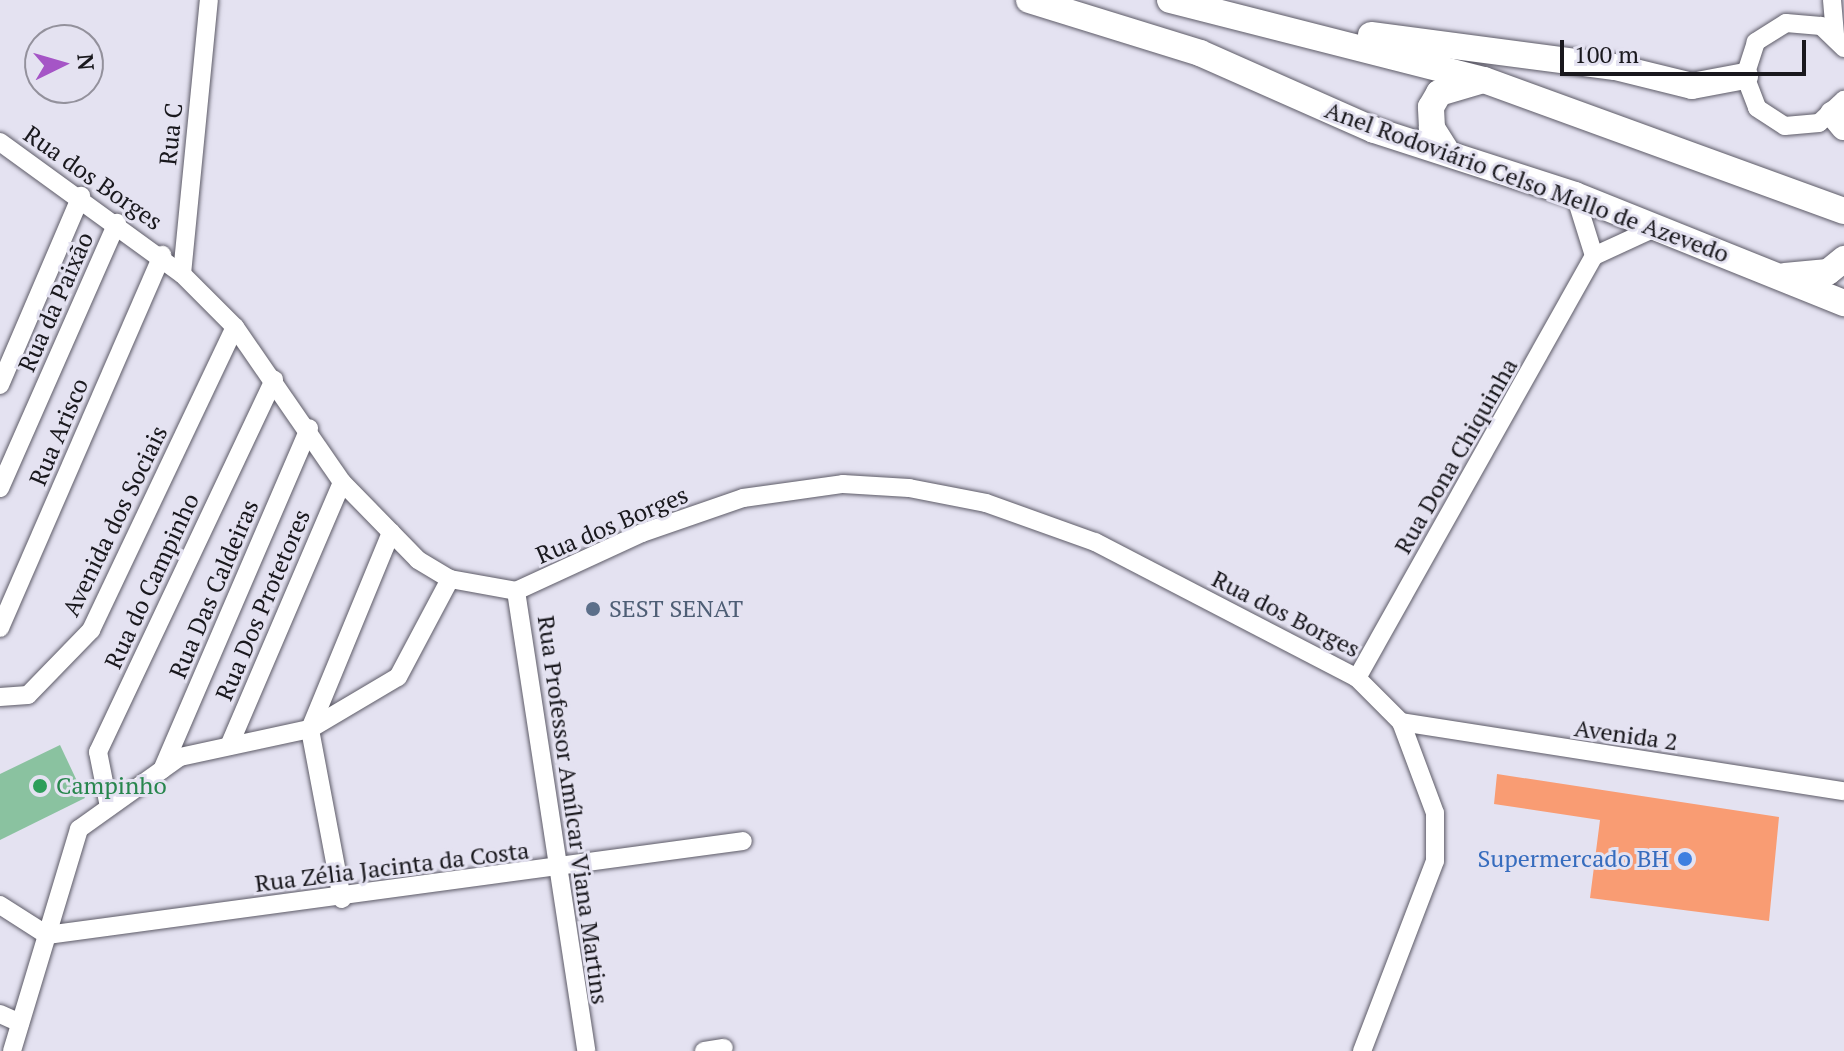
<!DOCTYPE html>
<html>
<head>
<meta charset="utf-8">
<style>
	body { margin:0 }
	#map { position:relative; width:1844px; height:1051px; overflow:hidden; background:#e4e2f1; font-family:"PT Serif",serif }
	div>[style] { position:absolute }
	.green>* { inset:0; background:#8ac2a0 }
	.building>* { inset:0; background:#f99c73 }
	.roads { filter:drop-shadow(0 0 2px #5d5b67) drop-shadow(0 0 2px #5d5b67) }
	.minor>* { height:18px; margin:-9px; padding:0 9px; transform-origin:9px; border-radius:9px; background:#fff }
	.highway>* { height:26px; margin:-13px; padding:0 13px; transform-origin:13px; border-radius:13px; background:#fff }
	.dots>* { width:22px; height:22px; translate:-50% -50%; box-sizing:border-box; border:4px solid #e4e2f1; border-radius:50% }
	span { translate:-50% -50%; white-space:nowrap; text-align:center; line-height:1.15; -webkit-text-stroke:6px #e4e2f1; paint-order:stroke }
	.street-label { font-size:24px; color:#19181d }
	.service-label { font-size:24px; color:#4e5e75 }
	.left { translate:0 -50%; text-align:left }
	.leisure-label { font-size:24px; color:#27864d }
	.shop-label { font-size:24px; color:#366cbe }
	.right { translate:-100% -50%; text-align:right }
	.north { position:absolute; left:24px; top:24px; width:80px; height:80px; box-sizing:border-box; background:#e4e2f1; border:2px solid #93919c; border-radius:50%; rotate:85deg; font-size:22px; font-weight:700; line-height:32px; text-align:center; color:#19181d }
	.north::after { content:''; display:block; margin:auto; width:28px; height:36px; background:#a555c6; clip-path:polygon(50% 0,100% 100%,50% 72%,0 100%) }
	.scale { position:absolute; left:1560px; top:40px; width:246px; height:36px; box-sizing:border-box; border:4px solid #19181d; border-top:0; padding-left:10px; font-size:24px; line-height:28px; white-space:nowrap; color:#19181d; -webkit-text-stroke:6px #e4e2f1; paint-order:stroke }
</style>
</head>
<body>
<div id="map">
	<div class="green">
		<div style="clip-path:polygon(60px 745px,85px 798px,0 840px,0 774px)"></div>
	</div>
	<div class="building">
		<div style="clip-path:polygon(1497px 774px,1779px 817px,1769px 921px,1590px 898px,1600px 820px,1494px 804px)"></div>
	</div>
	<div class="roads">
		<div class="minor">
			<div style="left:1832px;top:0;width:36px;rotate:85deg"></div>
			<div style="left:1844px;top:48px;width:32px;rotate:-136deg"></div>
			<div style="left:1821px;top:26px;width:35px;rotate:-175deg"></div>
			<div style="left:1786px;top:23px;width:36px;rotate:148deg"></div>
			<div style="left:1756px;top:42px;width:36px;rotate:108deg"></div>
			<div style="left:1745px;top:76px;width:34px;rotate:69deg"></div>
			<div style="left:1757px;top:108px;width:33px;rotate:33deg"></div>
			<div style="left:1785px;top:126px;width:34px;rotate:-5deg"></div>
			<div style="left:1819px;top:123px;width:34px;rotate:-43deg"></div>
			<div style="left:0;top:142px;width:225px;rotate:36deg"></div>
			<div style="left:182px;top:274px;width:75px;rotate:45deg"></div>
			<div style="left:235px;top:327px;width:188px;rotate:55.4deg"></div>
			<div style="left:342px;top:482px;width:109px;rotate:45.7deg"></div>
			<div style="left:418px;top:560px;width:37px;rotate:31deg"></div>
			<div style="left:450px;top:579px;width:67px;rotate:10.3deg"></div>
			<div style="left:516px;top:591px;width:139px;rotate:-24.7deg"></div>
			<div style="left:642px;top:533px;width:107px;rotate:-19.1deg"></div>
			<div style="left:743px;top:498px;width:101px;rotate:-8deg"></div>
			<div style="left:843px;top:484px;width:66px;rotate:3.5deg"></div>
			<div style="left:909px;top:488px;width:78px;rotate:11deg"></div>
			<div style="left:986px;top:503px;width:116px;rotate:19.7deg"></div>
			<div style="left:1095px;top:542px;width:295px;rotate:27.4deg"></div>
			<div style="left:1357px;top:678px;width:62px;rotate:45deg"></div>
			<div style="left:1401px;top:722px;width:97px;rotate:69.5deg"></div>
			<div style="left:1435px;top:813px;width:48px;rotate:90deg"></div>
			<div style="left:1435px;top:861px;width:204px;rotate:111deg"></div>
			<div style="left:1575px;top:195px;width:64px;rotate:72.7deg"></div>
			<div style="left:182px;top:274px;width:275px;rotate:-84.4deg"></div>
			<div style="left:0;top:385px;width:206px;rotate:-66.8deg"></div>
			<div style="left:0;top:488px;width:290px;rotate:-66.2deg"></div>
			<div style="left:516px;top:591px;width:465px;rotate:81.3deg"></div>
			<div style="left:0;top:628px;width:407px;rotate:-66.5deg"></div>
			<div style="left:1357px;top:678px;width:484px;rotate:-60.7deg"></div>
			<div style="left:1594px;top:256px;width:69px;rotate:-24.7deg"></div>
			<div style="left:0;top:697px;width:28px;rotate:-4deg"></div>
			<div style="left:28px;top:695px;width:91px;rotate:-45.9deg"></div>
			<div style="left:91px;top:630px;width:335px;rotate:-64.6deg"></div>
			<div style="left:1401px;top:722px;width:448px;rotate:8.9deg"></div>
			<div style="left:229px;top:746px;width:287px;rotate:-66.8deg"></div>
			<div style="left:162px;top:770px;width:372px;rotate:-66.7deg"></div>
			<div style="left:109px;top:807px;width:56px;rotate:-101.3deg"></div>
			<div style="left:98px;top:752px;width:412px;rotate:-64.7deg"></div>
			<div style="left:342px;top:899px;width:173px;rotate:-100.7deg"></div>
			<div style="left:310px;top:729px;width:213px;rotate:-67.6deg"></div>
			<div style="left:0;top:905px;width:56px;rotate:32.6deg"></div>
			<div style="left:47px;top:935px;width:702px;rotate:-7.69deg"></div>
			<div style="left:0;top:1014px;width:22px;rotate:24deg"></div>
			<div style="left:12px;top:1051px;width:232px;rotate:-73.2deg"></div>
			<div style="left:79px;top:829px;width:124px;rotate:-35.5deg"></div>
			<div style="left:180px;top:757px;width:133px;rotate:-12.2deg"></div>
			<div style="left:310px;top:729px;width:102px;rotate:-30.6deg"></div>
			<div style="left:398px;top:677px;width:111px;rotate:-62deg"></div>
			<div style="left:704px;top:1051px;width:20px;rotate:-9deg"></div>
		</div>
		<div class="highway">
			<div style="left:1029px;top:0;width:179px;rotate:17.2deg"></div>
			<div style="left:1200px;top:53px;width:190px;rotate:23.9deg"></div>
			<div style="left:1374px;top:130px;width:211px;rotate:17.9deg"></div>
			<div style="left:1575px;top:195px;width:290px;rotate:21.9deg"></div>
			<div style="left:1170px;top:0;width:324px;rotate:14.3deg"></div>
			<div style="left:1484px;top:80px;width:383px;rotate:20deg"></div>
			<div style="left:1371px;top:35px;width:246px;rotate:7.5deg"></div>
			<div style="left:1615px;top:67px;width:79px;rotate:13.9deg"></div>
			<div style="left:1692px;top:86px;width:54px;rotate:-10.7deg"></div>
			<div style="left:1833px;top:114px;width:17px;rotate:50deg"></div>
			<div style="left:1445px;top:149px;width:25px;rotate:-122deg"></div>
			<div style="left:1432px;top:128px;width:21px;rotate:-93deg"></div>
			<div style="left:1431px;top:107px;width:16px;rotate:-60deg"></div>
			<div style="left:1439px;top:93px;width:46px;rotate:-16.5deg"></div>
			<div style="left:1785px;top:276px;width:43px;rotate:-5.3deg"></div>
			<div style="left:1828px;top:272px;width:21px;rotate:-39deg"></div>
		</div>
	</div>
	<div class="dots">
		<div style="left:593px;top:609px;background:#5c6f8a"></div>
		<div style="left:40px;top:786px;background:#2e9e5b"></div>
		<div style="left:1685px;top:859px;background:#3f7fe0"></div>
	</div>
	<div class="street-label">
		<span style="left:171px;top:134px;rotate:-84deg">Rua C</span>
		<span style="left:93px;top:178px;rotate:35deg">Rua dos Borges</span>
		<span style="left:1527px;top:182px;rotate:20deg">Anel Rodoviário Celso Mello de Azevedo</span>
		<span style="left:56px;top:302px;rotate:-66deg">Rua da Paixão</span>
		<span style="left:59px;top:432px;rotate:-67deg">Rua Arisco</span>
		<span style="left:1456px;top:456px;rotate:-60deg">Rua Dona Chiquinha</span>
		<span style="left:115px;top:521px;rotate:-64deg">Avenida dos Sociais</span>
		<span style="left:612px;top:525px;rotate:-23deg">Rua dos Borges</span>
		<span style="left:152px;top:581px;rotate:-65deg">Rua do Campinho</span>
		<span style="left:214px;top:589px;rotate:-67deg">Rua Das Caldeiras</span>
		<span style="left:263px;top:605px;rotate:-67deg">Rua Dos Protetores</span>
		<span style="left:1286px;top:614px;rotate:27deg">Rua dos Borges</span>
		<span style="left:1626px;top:735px;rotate:8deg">Avenida 2</span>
		<span style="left:573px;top:810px;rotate:82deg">Rua Professor Amílcar Viana Martins</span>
		<span style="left:392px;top:867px;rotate:-7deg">Rua Zélia Jacinta da Costa</span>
	</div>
	<div class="service-label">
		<span class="left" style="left:609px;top:609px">SEST SENAT</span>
	</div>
	<div class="leisure-label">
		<span class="left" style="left:56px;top:786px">Campinho</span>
	</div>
	<div class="shop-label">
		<span class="right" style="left:1669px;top:859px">Supermercado BH</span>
	</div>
	<div class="north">N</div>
	<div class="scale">100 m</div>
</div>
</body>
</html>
